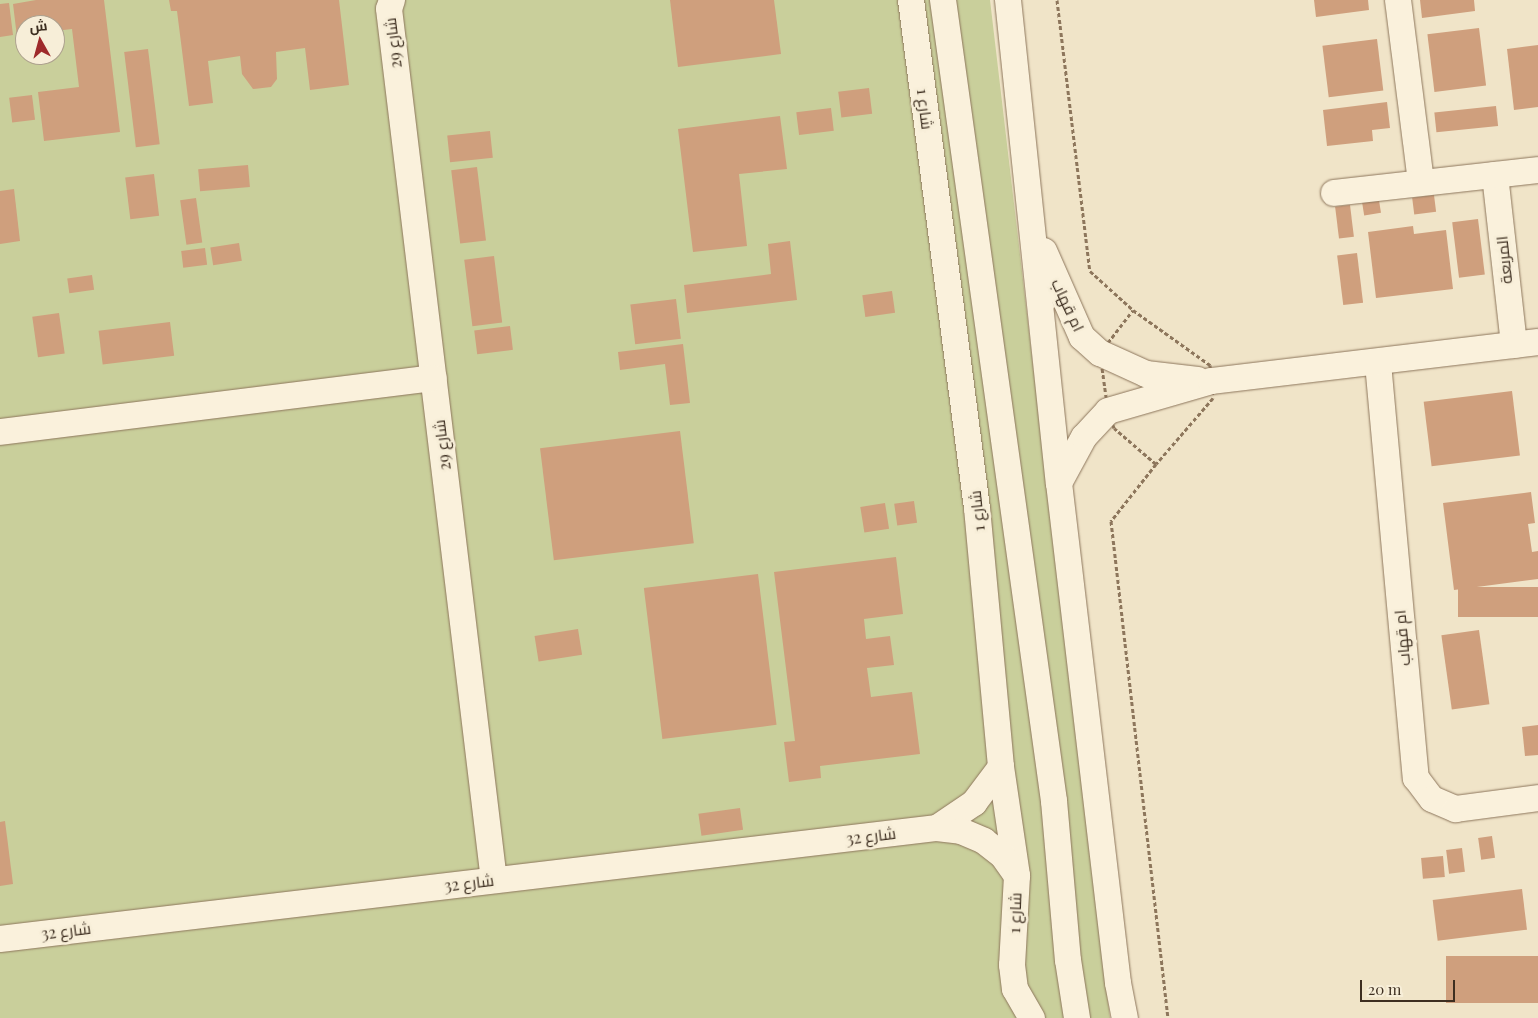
<!DOCTYPE html>
<html>
<head>
<meta charset="utf-8">
<style>
	body { margin:0 }
	#map { position:relative; width:1538px; height:1018px; overflow:hidden; background:#f0e4c8; font-family:"Playfair Display",Cairo,serif }
	div>[style] { position:absolute }
	.green>* { inset:0; background:#c9cf9b }
	.building>* { inset:0; background:#cf9f7d; transform-origin:0 0 }
	.path>* { height:3px; margin-top:-1.5px; transform-origin:0; background:repeating-linear-gradient(90deg,#8d765c 0 4px,transparent 0 6.5px) }
	.roads { filter:drop-shadow(0 0 1px #8d765c) drop-shadow(0 0 1px #8d765c) }
	.street>* { height:26px; margin:-13px; padding:0 13px; transform-origin:13px; border-radius:13px; background:#faf1dc }
	span { translate:-50% -50%; white-space:nowrap; text-align:center; line-height:1.15; -webkit-text-stroke:5px #f7eed8; paint-order:stroke }
	.street-label { font-size:16px; color:#3d2e20 }
	.north { position:absolute; left:15px; top:15px; width:50px; height:50px; box-sizing:border-box; background:#f7eed8; border:1px solid #ada18e; border-radius:50%; rotate:353deg; font-size:14px; font-weight:700; line-height:20px; text-align:center; color:#3d2e20 }
	.north::after { content:''; display:block; margin:auto; width:18px; height:22px; background:#9e2a2b; clip-path:polygon(50% 0,100% 100%,50% 72%,0 100%) }
	.scale { position:absolute; left:1360px; top:980px; width:95px; height:22px; box-sizing:border-box; border:2px solid #3d2e20; border-top:0; padding-left:6px; font-size:15px; line-height:18px; white-space:nowrap; color:#3d2e20; -webkit-text-stroke:4px #f7eed8; paint-order:stroke }
</style>
</head>
<body>
<div id="map">
	<div class="green">
		<div style="clip-path:polygon(evenodd,0 0,990px 0,1110px 1018px,0 1018px,0 0,25px 25px,55px 25px,55px 55px,25px 55px,25px 25px)"></div>
	</div>
	<div class="building">
		<div style="clip-path:polygon(36px 0,104px 0,120px 132px,44px 141px,38px 92px,79px 87px,72px 29px,55px 31px,55px 25px,25px 25px,25px 35px,17px 37px,13px 4px)"></div>
		<div style="clip-path:polygon(169px 0,339px 0,349px 85px,310px 90px,305px 48px,276px 52px,277px 79px,271px 87px,253px 89px,242px 74px,240px 56px,208px 61px,213px 103px,189px 106px,177px 11px,171px 11px)"></div>
		<div style="clip-path:polygon(670px 0,774px 0,781px 54px,678px 67px)"></div>
		<div style="clip-path:polygon(1314px 0,1368px 0,1369px 10px,1316px 17px)"></div>
		<div style="clip-path:polygon(1420px 0,1474px 0,1475px 11px,1422px 18px)"></div>
		<div style="clip-path:polygon(9px 3px,13px 35px,0 37px,0 4px)"></div>
		<div style="left:1479px;top:28px;width:58px;height:52px;rotate:83deg"></div>
		<div style="left:1377px;top:39px;width:52px;height:55px;rotate:83deg"></div>
		<div style="clip-path:polygon(1538px 45px,1538px 107px,1514px 110px,1507px 49px)"></div>
		<div style="left:148px;top:49px;width:96px;height:24px;rotate:83deg"></div>
		<div style="left:869px;top:88px;width:26px;height:31px;rotate:83deg"></div>
		<div style="left:32px;top:95px;width:25px;height:23px;rotate:83deg"></div>
		<div style="clip-path:polygon(1387px 102px,1390px 128px,1372px 130px,1373px 141px,1327px 146px,1323px 110px)"></div>
		<div style="left:1496px;top:106px;width:20px;height:62px;rotate:84deg"></div>
		<div style="left:831px;top:108px;width:23px;height:35px;rotate:83deg"></div>
		<div style="clip-path:polygon(780px 116px,787px 169px,739px 174px,747px 246px,693px 252px,678px 129px)"></div>
		<div style="left:490px;top:131px;width:27px;height:43px;rotate:84deg"></div>
		<div style="left:248px;top:165px;width:22px;height:50px;rotate:85deg"></div>
		<div style="left:477px;top:167px;width:74px;height:26px;rotate:83deg"></div>
		<div style="left:154px;top:174px;width:42px;height:29px;rotate:83deg"></div>
		<div style="clip-path:polygon(14px 189px,20px 241px,0 244px,0 191px)"></div>
		<div style="left:1378px;top:194px;width:19px;height:17px;rotate:81deg"></div>
		<div style="left:1434px;top:195px;width:17px;height:22px;rotate:83deg"></div>
		<div style="left:196px;top:198px;width:45px;height:16px;rotate:82deg"></div>
		<div style="left:1350px;top:205px;width:32px;height:15px;rotate:83deg"></div>
		<div style="left:1478px;top:219px;width:56px;height:26px;rotate:83deg"></div>
		<div style="clip-path:polygon(1413px 226px,1414px 234px,1446px 230px,1453px 289px,1376px 298px,1368px 232px)"></div>
		<div style="clip-path:polygon(790px 241px,797px 300px,687px 313px,684px 285px,771px 274px,768px 244px)"></div>
		<div style="left:239px;top:243px;width:18px;height:29px;rotate:81deg"></div>
		<div style="left:205px;top:248px;width:17px;height:24px;rotate:83deg"></div>
		<div style="left:1357px;top:253px;width:50px;height:20px;rotate:83deg"></div>
		<div style="left:494px;top:256px;width:67px;height:30px;rotate:83deg"></div>
		<div style="left:92px;top:275px;width:15px;height:25px;rotate:82deg"></div>
		<div style="left:892px;top:291px;width:22px;height:30px;rotate:82deg"></div>
		<div style="left:676px;top:299px;width:40px;height:46px;rotate:83deg"></div>
		<div style="left:59px;top:313px;width:41px;height:27px;rotate:82deg"></div>
		<div style="left:170px;top:322px;width:34px;height:72px;rotate:83deg"></div>
		<div style="left:510px;top:326px;width:24px;height:36px;rotate:83deg"></div>
		<div style="clip-path:polygon(683px 344px,690px 403px,670px 405px,665px 364px,620px 370px,618px 352px)"></div>
		<div style="left:1512px;top:391px;width:65px;height:89px;rotate:83deg"></div>
		<div style="left:680px;top:431px;width:113px;height:141px;rotate:83deg"></div>
		<div style="clip-path:polygon(1531px 492px,1535px 523px,1528px 524px,1532px 552px,1538px 551px,1538px 579px,1454px 590px,1443px 503px)"></div>
		<div style="left:914px;top:501px;width:22px;height:20px;rotate:82deg"></div>
		<div style="left:885px;top:503px;width:26px;height:25px;rotate:81deg"></div>
		<div style="clip-path:polygon(896px 557px,903px 614px,864px 619px,866px 639px,890px 636px,894px 665px,867px 668px,871px 697px,912px 692px,920px 754px,820px 766px,821px 778px,789px 782px,784px 742px,795px 741px,774px 572px)"></div>
		<div style="left:758px;top:574px;width:152px;height:115px;rotate:83deg"></div>
		<div style="left:1538px;top:587px;width:30px;height:80px;rotate:90deg"></div>
		<div style="left:578px;top:629px;width:26px;height:44px;rotate:81deg"></div>
		<div style="left:1479px;top:630px;width:75px;height:38px;rotate:82deg"></div>
		<div style="clip-path:polygon(1538px 725px,1538px 755px,1525px 756px,1522px 727px)"></div>
		<div style="left:740px;top:808px;width:22px;height:42px;rotate:82deg"></div>
		<div style="clip-path:polygon(5px 821px,13px 884px,0 886px,0 822px)"></div>
		<div style="left:1492px;top:836px;width:22px;height:14px;rotate:82deg"></div>
		<div style="left:1462px;top:848px;width:24px;height:16px;rotate:83deg"></div>
		<div style="left:1443px;top:856px;width:21px;height:22px;rotate:85deg"></div>
		<div style="left:1522px;top:889px;width:41px;height:90px;rotate:83deg"></div>
		<div style="left:1538px;top:956px;width:47px;height:92px;rotate:90deg"></div>
	</div>
	<div class="path">
		<div style="left:1057px;top:0;width:273px;rotate:83.1deg"></div>
		<div style="left:1090px;top:271px;width:58px;rotate:42.2deg"></div>
		<div style="left:1133px;top:310px;width:95px;rotate:35.5deg"></div>
		<div style="left:1210px;top:365px;width:33px;rotate:85deg"></div>
		<div style="left:1213px;top:398px;width:87px;rotate:130.8deg"></div>
		<div style="left:1156px;top:464px;width:55px;rotate:-139.4deg"></div>
		<div style="left:1114px;top:428px;width:18px;rotate:-109deg"></div>
		<div style="left:1108px;top:411px;width:59px;rotate:-97.9deg"></div>
		<div style="left:1100px;top:353px;width:54px;rotate:-52.5deg"></div>
		<div style="left:1156px;top:464px;width:73px;rotate:128.3deg"></div>
		<div style="left:1111px;top:521px;width:500px;rotate:83.46deg"></div>
	</div>
	<div class="roads">
		<div class="street">
			<div style="left:392px;top:0;width:9px;rotate:108deg"></div>
			<div style="left:389px;top:9px;width:877px;rotate:83.13deg"></div>
			<div style="left:911px;top:0;width:512px;rotate:82.6deg"></div>
			<div style="left:977px;top:508px;width:260px;rotate:84.7deg"></div>
			<div style="left:1001px;top:767px;width:110px;rotate:81.6deg"></div>
			<div style="left:1017px;top:876px;width:89px;rotate:93.2deg"></div>
			<div style="left:1012px;top:965px;width:24px;rotate:83deg"></div>
			<div style="left:1015px;top:989px;width:34px;rotate:60deg"></div>
			<div style="left:943px;top:0;width:809px;rotate:82.11deg"></div>
			<div style="left:1054px;top:801px;width:160px;rotate:85deg"></div>
			<div style="left:1068px;top:960px;width:59px;rotate:81.2deg"></div>
			<div style="left:1008px;top:0;width:486px;rotate:84deg"></div>
			<div style="left:1059px;top:483px;width:503px;rotate:83.27deg"></div>
			<div style="left:1118px;top:983px;width:36px;rotate:79deg"></div>
			<div style="left:1398px;top:0;width:184px;rotate:82.8deg"></div>
			<div style="left:1495px;top:175px;width:171px;rotate:83.6deg"></div>
			<div style="left:1334px;top:193px;width:205px;rotate:-6.4deg"></div>
			<div style="left:1044px;top:251px;width:94px;rotate:66.2deg"></div>
			<div style="left:1082px;top:337px;width:24px;rotate:42deg"></div>
			<div style="left:1100px;top:353px;width:51px;rotate:24.5deg"></div>
			<div style="left:1146px;top:374px;width:52px;rotate:6.6deg"></div>
			<div style="left:1378px;top:363px;width:417px;rotate:84.8deg"></div>
			<div style="left:1416px;top:778px;width:26px;rotate:53deg"></div>
			<div style="left:1432px;top:799px;width:26px;rotate:23deg"></div>
			<div style="left:1456px;top:809px;width:83px;rotate:-7.6deg"></div>
			<div style="left:0;top:432px;width:437px;rotate:-7.1deg"></div>
			<div style="left:1059px;top:483px;width:52px;rotate:-61.5deg"></div>
			<div style="left:1084px;top:437px;width:35px;rotate:-47deg"></div>
			<div style="left:1108px;top:411px;width:107px;rotate:-16.2deg"></div>
			<div style="left:1211px;top:381px;width:329px;rotate:-6.8deg"></div>
			<div style="left:937px;top:828px;width:45px;rotate:-34deg"></div>
			<div style="left:974px;top:803px;width:45px;rotate:-53.1deg"></div>
			<div style="left:0;top:939px;width:944px;rotate:-6.76deg"></div>
			<div style="left:937px;top:828px;width:24px;rotate:7deg"></div>
			<div style="left:961px;top:831px;width:25px;rotate:23deg"></div>
			<div style="left:984px;top:841px;width:24px;rotate:38deg"></div>
			<div style="left:1003px;top:856px;width:24px;rotate:55deg"></div>
		</div>
	</div>
	<div class="street-label">
		<span style="left:393px;top:43px;rotate:-97deg">شارع 29</span>
		<span style="left:925px;top:109px;rotate:83deg">شارع 1</span>
		<span style="left:1504px;top:260px;rotate:-96deg">المربعة</span>
		<span style="left:1068px;top:305px;rotate:65deg">ام قهاب</span>
		<span style="left:442px;top:445px;rotate:-97deg">شارع 29</span>
		<span style="left:977px;top:511px;rotate:-96deg">شارع 1</span>
		<span style="left:1402px;top:638px;rotate:-95deg">ام قهاب</span>
		<span style="left:871px;top:836px;rotate:-7deg">شارع 32</span>
		<span style="left:469px;top:883px;rotate:-7deg">شارع 32</span>
		<span style="left:1015px;top:913px;rotate:-88deg">شارع 1</span>
		<span style="left:66px;top:931px;rotate:-7deg">شارع 32</span>
	</div>
	<div class="north">ش</div>
	<div class="scale">20 m</div>
</div>
</body>
</html>
